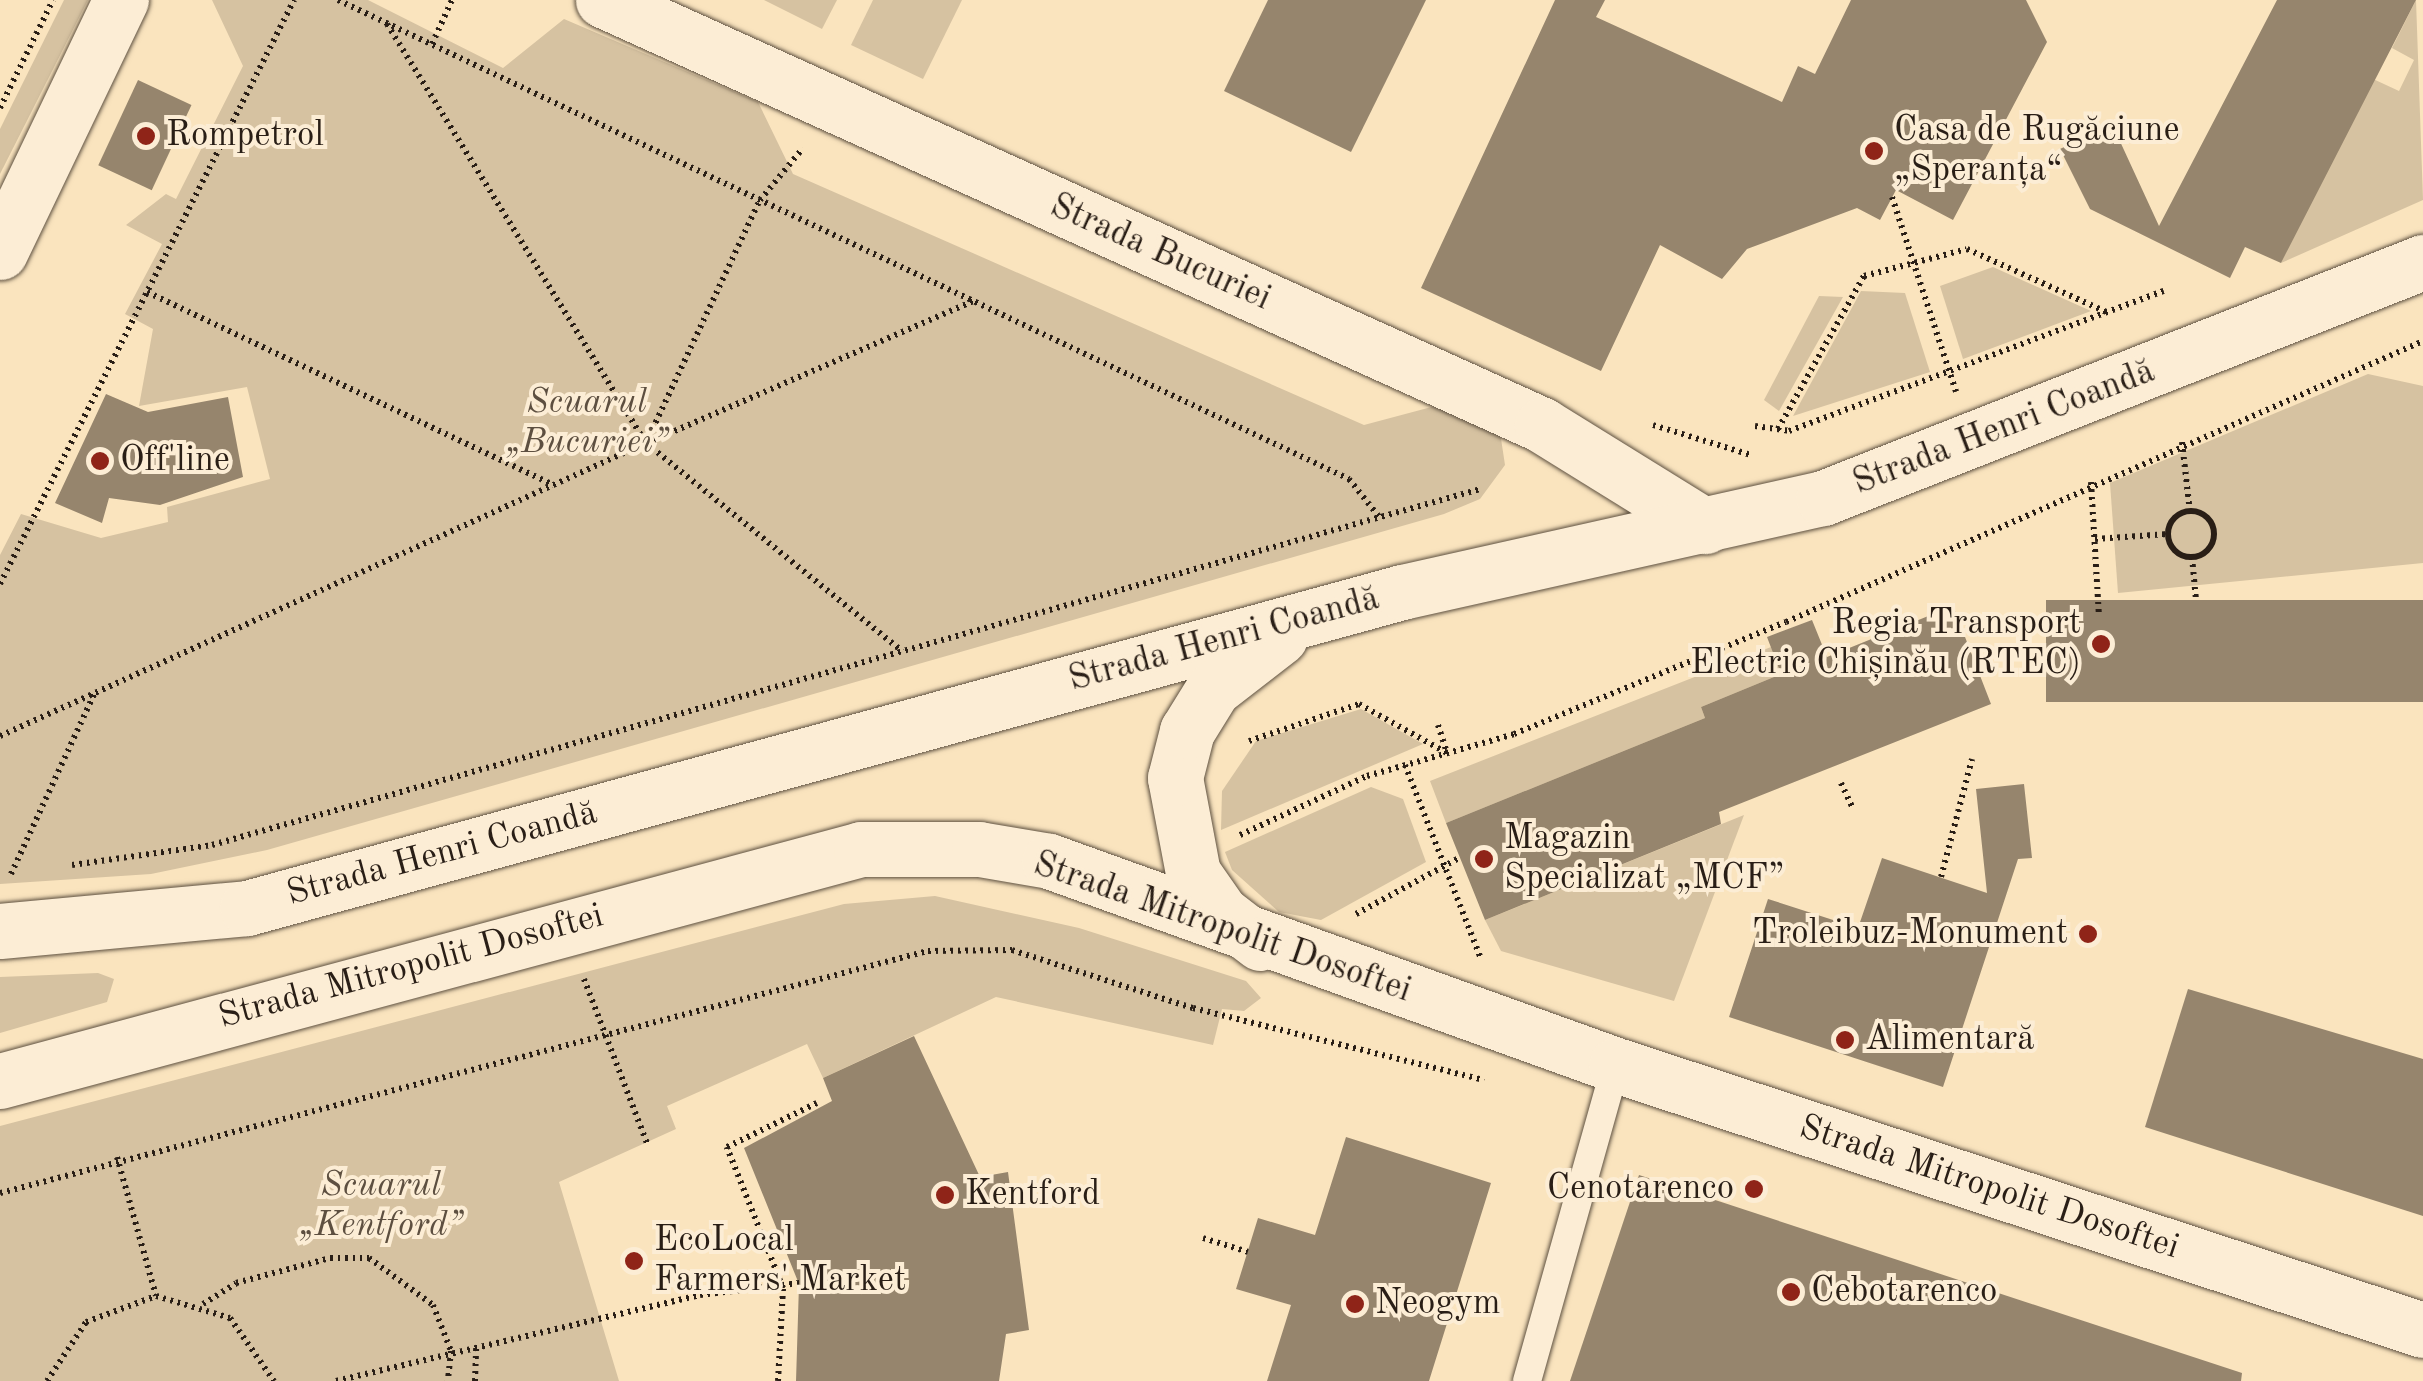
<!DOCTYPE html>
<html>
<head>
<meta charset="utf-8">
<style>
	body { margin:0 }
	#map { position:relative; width:2423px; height:1381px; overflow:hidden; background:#fae4be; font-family:"Old Standard TT",serif }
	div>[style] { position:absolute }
	.green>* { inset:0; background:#d6c2a1 }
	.building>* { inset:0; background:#96856d; transform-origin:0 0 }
	.path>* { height:6px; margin-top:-3px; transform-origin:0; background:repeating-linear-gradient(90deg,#291e16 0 2.5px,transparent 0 7.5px) }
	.path>.ring { margin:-3px; padding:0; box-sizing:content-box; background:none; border:6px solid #291e16; border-radius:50% }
	.roads { filter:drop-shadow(0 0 2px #5d5040) drop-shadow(0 0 2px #5d5040) }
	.service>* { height:28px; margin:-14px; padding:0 14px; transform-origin:14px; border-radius:14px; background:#fcedd5 }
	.minor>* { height:55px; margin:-27.5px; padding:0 27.5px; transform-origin:27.5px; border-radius:27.5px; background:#fcedd5 }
	.secondary>* { height:55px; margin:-27.5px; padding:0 27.5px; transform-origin:27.5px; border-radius:27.5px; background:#fcedd5 }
	.dots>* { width:28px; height:28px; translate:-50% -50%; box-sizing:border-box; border:5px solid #fcedd5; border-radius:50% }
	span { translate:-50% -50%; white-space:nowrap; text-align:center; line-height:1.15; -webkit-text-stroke:8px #fcedd5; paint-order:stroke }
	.poi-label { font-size:35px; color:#291e16 }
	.left { translate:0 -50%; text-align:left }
	.right { translate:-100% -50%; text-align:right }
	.street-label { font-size:35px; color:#291e16 }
	.park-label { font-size:35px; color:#5d4f40; font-style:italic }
</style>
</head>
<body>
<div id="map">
	<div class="green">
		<div style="clip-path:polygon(64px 0,88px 0,0 174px,0 129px)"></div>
		<div style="clip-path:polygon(212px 0,368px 0,503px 68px,564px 19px,758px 102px,793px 174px,1364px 425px,1439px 405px,1500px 432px,1505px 465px,1480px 499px,1444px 514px,267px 850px,151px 874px,0 884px,0 555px,21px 514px,101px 538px,168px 522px,167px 507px,270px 479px,247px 387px,139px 406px,153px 329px,125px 314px,162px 244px,126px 225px,166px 194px,176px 199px,243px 66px)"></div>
		<div style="clip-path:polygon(764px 0,837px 0,822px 29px)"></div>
		<div style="clip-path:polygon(873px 0,962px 0,923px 79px,851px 45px)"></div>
		<div style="clip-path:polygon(2416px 0,2423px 200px,2281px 263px,2371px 78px,2399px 91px,2414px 60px,2392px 48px)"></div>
		<div style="clip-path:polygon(1993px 267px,2091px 311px,1963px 359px,1940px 286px)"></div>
		<div style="clip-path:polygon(1861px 291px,1905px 293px,1930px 372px,1793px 416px)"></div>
		<div style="clip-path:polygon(1819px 296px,1843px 297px,1779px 411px,1764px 400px)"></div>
		<div style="clip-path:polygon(2368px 374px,2423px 386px,2423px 563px,2118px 593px,2110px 483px)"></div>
		<div style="clip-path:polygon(1771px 647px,1781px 674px,1701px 707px,1705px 718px,1446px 823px,1430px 781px)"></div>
		<div style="clip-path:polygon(1361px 709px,1423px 744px,1221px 830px,1222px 791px,1256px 741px)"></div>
		<div style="clip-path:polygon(1371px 787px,1403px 799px,1426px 862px,1321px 920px,1279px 912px,1232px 870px,1225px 852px)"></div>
		<div style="clip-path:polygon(1744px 815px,1674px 1001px,1501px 951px,1485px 920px)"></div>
		<div style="clip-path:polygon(935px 896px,1079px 928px,1246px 981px,1261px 998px,1244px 1011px,1222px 1009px,1213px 1045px,996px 997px,823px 1078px,807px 1044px,667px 1106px,676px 1129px,559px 1182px,619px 1381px,0 1381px,0 1126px,844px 904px)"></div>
		<div style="clip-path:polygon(98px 973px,114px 979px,107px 1002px,0 1033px,0 977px)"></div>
	</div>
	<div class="building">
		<div style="clip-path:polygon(1268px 0,1426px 0,1351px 152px,1224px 91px)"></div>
		<div style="clip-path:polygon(1555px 0,1605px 0,1596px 17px,1782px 102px,1798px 66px,1815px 74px,1851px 0,2026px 0,2047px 42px,1953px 220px,1896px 190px,1880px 220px,1857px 208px,1747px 249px,1722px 279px,1660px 245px,1601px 371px,1421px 288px)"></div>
		<div style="clip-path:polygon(2277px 0,2416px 0,2281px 263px,2245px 247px,2230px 278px,2090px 209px,2060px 149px,2112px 124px,2159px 226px)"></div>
		<div style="left:138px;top:80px;width:59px;height:94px;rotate:25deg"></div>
		<div style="clip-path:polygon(106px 394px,148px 412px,228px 397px,243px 477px,160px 505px,109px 498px,102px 523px,55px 503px)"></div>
		<div style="left:2423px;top:600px;width:102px;height:377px;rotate:90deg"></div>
		<div style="clip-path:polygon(1953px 606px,1991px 704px,1719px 812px,1721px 824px,1485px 920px,1446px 823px,1705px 718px,1701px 707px,1781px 674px,1767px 637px,1812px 620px,1827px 657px)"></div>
		<div style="clip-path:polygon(2024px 784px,2032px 858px,2018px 859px,1943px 1087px,1729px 1017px,1768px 899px,1858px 928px,1882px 858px,1987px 893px,1976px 789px)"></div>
		<div style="clip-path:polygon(2188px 989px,2423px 1059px,2423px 1216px,2145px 1127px)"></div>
		<div style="clip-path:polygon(914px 1036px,980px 1177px,1008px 1172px,1029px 1330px,1006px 1334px,999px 1381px,796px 1381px,799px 1284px,744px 1148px,832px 1101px,823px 1078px)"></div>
		<div style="clip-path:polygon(1346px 1137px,1491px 1183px,1429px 1381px,1267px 1381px,1291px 1305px,1236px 1289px,1258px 1218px,1315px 1235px)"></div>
		<div style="clip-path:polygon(1639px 1175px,2242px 1373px,2241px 1381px,1570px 1381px)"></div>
	</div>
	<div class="path">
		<div style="left:338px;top:0;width:1119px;rotate:25.35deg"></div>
		<div style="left:1349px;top:479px;width:50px;rotate:51.5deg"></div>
		<div style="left:387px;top:24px;width:493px;rotate:58.3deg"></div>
		<div style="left:646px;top:443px;width:330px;rotate:39.1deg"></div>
		<div style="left:432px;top:44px;width:48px;rotate:-65.6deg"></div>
		<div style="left:0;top:108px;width:120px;rotate:-63.9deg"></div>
		<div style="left:1892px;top:197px;width:205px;rotate:71.8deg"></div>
		<div style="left:147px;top:292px;width:450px;rotate:25.4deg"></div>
		<div style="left:1653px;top:425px;width:102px;rotate:17deg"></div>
		<div style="left:1755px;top:426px;width:34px;rotate:8deg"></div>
		<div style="left:1789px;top:431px;width:400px;rotate:-20.5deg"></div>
		<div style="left:1778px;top:429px;width:176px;rotate:-60.7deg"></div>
		<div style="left:1864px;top:276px;width:106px;rotate:-14.7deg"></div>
		<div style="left:1967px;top:249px;width:156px;rotate:24.3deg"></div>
		<div style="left:2182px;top:442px;width:70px;rotate:83.5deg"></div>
		<div style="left:647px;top:443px;width:356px;rotate:-23.5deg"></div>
		<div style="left:2091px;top:482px;width:135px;rotate:86.6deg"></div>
		<div class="ring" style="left:2168px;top:511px;width:40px;height:40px"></div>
		<div style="left:2095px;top:539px;width:73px;rotate:-3.9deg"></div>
		<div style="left:2192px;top:557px;width:43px;rotate:84.7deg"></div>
		<div style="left:0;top:584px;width:654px;rotate:-63.28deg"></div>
		<div style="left:1438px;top:725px;width:28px;rotate:72deg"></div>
		<div style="left:0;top:736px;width:709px;rotate:-24.4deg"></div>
		<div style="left:646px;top:443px;width:268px;rotate:-64.9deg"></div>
		<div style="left:760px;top:200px;width:67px;rotate:-50.4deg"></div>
		<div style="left:1249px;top:741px;width:116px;rotate:-18.6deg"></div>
		<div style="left:1359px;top:704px;width:101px;rotate:29.1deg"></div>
		<div style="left:1405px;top:765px;width:208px;rotate:68.6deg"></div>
		<div style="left:1841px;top:783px;width:26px;rotate:65deg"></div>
		<div style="left:1240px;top:835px;width:140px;rotate:-24.9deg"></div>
		<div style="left:1367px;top:776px;width:153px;rotate:-15.9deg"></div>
		<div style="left:1514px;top:734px;width:294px;rotate:-22.4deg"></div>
		<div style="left:1786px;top:622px;width:696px;rotate:-23.8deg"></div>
		<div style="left:72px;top:865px;width:141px;rotate:-8.1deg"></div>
		<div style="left:212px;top:845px;width:1317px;rotate:-15.68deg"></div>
		<div style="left:11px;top:874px;width:198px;rotate:-65.2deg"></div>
		<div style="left:1941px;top:877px;width:122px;rotate:-75.3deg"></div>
		<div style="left:1356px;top:914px;width:119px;rotate:-28.5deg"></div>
		<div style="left:584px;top:979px;width:179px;rotate:69deg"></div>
		<div style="left:117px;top:1157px;width:144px;rotate:74.3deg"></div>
		<div style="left:0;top:1193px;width:959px;rotate:-14.62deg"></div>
		<div style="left:928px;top:951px;width:84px;rotate:-0.7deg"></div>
		<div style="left:1012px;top:950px;width:190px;rotate:17.8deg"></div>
		<div style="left:1193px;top:1008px;width:300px;rotate:13.9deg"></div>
		<div style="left:1203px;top:1238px;width:47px;rotate:17.3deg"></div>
		<div style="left:203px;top:1304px;width:39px;rotate:-32deg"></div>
		<div style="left:236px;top:1283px;width:97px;rotate:-14.9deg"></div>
		<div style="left:330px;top:1258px;width:39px"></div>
		<div style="left:369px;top:1258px;width:79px;rotate:36.3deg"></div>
		<div style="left:433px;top:1305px;width:49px;rotate:68.6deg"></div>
		<div style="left:451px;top:1351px;width:30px;rotate:96deg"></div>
		<div style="left:47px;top:1381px;width:71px;rotate:-56.5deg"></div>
		<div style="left:86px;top:1322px;width:75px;rotate:-20.4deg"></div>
		<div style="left:156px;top:1296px;width:77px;rotate:16.6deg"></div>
		<div style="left:230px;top:1318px;width:77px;rotate:55.1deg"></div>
		<div style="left:336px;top:1381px;width:374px;rotate:-13.3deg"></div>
		<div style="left:700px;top:1295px;width:100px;rotate:-6.9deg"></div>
		<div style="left:475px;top:1381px;width:33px;rotate:-88deg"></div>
		<div style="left:778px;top:1381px;width:93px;rotate:-86.9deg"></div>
		<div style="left:783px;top:1288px;width:152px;rotate:-111.7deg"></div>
		<div style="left:727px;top:1147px;width:100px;rotate:-26.1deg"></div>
	</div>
	<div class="roads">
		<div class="service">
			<div style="left:1527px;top:1381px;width:328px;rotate:-74.3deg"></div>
		</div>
		<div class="minor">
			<div style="left:603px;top:0;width:1031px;rotate:24.35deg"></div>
			<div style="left:1542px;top:425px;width:192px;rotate:31.8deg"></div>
			<div style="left:0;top:252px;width:280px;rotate:-64.4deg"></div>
			<div style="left:0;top:1081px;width:892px;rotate:-15.08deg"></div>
			<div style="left:861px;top:849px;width:118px"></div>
			<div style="left:979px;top:849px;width:71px;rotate:9.7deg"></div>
			<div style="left:1049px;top:861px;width:603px;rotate:19.79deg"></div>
			<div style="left:1616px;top:1065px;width:849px;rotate:18.18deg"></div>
		</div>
		<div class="secondary">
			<div style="left:0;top:931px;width:248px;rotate:-5.3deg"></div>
			<div style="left:247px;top:908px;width:1197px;rotate:-15.3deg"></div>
			<div style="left:1402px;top:592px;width:431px;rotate:-12.6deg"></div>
			<div style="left:1823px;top:498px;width:645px;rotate:-21.47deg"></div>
			<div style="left:1260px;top:943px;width:49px;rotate:-142.4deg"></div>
			<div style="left:1221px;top:913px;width:49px;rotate:-125deg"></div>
			<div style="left:1193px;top:873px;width:97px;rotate:-100.7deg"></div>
			<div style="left:1175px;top:778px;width:49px;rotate:-75.7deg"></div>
			<div style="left:1187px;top:731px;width:49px;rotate:-58.2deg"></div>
			<div style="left:1213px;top:689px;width:85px;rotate:-37.8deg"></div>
		</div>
	</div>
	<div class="dots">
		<div style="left:146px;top:136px;background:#8f2418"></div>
		<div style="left:1874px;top:151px;background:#8f2418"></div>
		<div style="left:100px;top:461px;background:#8f2418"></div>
		<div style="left:2101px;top:644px;background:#8f2418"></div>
		<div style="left:1484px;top:859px;background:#8f2418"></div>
		<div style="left:2088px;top:934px;background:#8f2418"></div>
		<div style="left:1845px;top:1040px;background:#8f2418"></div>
		<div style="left:1754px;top:1189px;background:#8f2418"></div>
		<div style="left:945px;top:1195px;background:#8f2418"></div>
		<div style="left:634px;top:1261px;background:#8f2418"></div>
		<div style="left:1791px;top:1292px;background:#8f2418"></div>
		<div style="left:1355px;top:1304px;background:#8f2418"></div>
	</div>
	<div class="poi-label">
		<span class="left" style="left:1894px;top:151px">Casa de Rugăciune<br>„Speranța“</span>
		<span class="left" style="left:166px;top:136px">Rompetrol</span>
		<span class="left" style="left:120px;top:461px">Off'line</span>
		<span class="right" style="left:2081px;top:644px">Regia Transport<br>Electric Chișinău (RTEC)</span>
		<span class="left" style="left:1504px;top:859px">Magazin<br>Specializat „MCF”</span>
		<span class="right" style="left:2068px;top:934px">Troleibuz-Monument</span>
		<span class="left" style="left:1865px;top:1040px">Alimentară</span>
		<span class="right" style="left:1734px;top:1189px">Cenotarenco</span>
		<span class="left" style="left:965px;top:1195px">Kentford</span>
		<span class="left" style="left:654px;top:1261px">EcoLocal<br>Farmers' Market</span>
		<span class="left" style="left:1811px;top:1292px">Cebotarenco</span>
		<span class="left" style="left:1375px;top:1304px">Neogym</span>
	</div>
	<div class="street-label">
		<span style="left:1160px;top:253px;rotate:24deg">Strada Bucuriei</span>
		<span style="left:2004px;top:428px;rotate:-21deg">Strada Henri Coandă</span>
		<span style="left:1224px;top:640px;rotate:-15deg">Strada Henri Coandă</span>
		<span style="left:442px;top:854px;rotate:-15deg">Strada Henri Coandă</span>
		<span style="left:1222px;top:928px;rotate:19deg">Strada Mitropolit Dosoftei</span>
		<span style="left:411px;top:967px;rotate:-15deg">Strada Mitropolit Dosoftei</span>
		<span style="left:1989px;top:1188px;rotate:18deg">Strada Mitropolit Dosoftei</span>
	</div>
	<div class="park-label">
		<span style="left:587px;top:423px">Scuarul<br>„Bucuriei”</span>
		<span style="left:381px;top:1206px">Scuarul<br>„Kentford”</span>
	</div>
</div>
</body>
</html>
